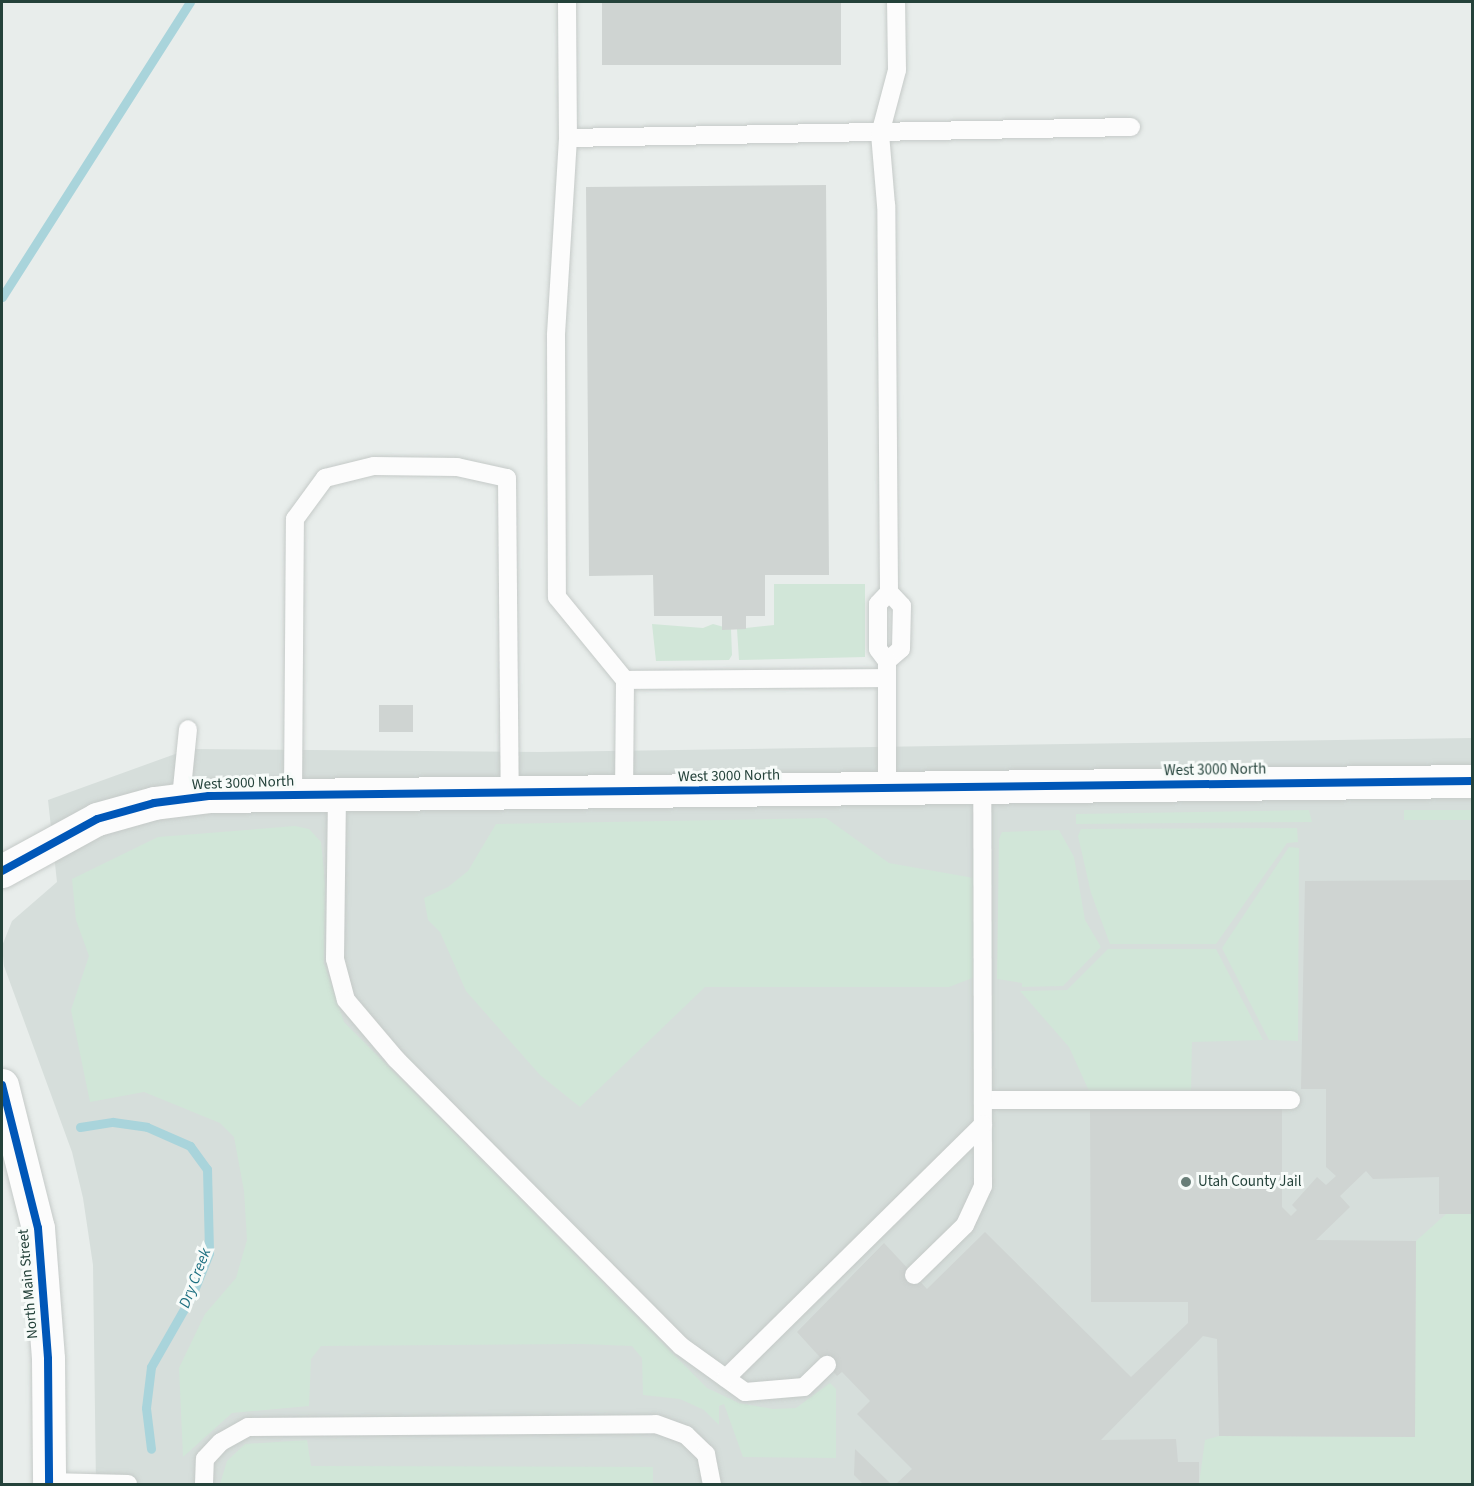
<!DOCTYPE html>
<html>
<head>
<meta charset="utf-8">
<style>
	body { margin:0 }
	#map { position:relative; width:1474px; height:1486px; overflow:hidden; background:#e8edeb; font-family:"Source Sans 3",sans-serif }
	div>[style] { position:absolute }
	.built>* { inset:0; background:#d6dedb }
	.green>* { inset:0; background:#d1e6d8; transform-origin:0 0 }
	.stream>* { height:9px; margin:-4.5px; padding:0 4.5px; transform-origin:4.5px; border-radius:4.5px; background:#a9d4db }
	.building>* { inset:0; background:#cfd4d2; transform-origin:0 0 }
	.roads { filter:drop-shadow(0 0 2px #c5cac8) drop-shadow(0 0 2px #c5cac8) }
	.service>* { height:18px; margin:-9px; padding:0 9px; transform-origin:9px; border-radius:9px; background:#fcfcfc }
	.minor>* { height:33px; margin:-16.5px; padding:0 16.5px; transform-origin:16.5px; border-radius:16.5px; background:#fcfcfc }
	.tertiary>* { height:33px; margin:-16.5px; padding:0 16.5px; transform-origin:16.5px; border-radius:16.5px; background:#fcfcfc }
	.cycleway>* { height:8px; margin:-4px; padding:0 4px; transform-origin:4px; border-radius:4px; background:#0057b8 }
	.dots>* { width:16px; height:16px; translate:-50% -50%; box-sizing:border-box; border:3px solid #f7fbf9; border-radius:50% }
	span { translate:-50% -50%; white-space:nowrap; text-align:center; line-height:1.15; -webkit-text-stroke:6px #f7fbf9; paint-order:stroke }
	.street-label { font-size:15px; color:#24423a }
	.poi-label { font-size:15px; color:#24423a }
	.left { translate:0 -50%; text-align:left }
	.water-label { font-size:16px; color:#1c6f80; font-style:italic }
	.frame { position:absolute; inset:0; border:3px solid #24423a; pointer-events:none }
</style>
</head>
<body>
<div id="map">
	<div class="built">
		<div style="clip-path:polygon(1472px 738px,1472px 1484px,96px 1484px,93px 1265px,83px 1198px,72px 1152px,4px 966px,2px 946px,12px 921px,57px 882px,48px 800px,189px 749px,540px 752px)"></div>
	</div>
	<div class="green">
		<div style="clip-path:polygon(774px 584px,865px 584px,865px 657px,739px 660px,737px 629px,774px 625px)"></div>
		<div style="clip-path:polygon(652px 624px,703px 628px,713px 624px,731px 629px,732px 655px,729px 660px,656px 661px)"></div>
		<div style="clip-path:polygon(1309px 810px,1312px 822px,1076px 824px,1076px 814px)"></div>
		<div style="left:1404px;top:810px;width:68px;height:10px"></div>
		<div style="clip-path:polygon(826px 818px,889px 863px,974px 878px,975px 977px,949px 987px,705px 987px,580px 1107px,540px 1075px,466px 991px,440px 932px,428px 920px,424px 898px,448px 887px,468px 871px,496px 824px)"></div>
		<div style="clip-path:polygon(295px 826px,309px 829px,321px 842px,325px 883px,324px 963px,344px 1022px,707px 1388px,739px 1403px,773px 1409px,796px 1408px,830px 1383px,836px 1389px,836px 1458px,743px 1457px,724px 1404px,719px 1406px,719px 1425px,704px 1410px,680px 1399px,643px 1395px,642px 1358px,632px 1346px,582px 1344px,321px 1346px,311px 1359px,309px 1406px,232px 1413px,183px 1457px,179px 1368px,205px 1314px,236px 1278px,247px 1240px,244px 1191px,234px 1137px,220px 1123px,144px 1092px,90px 1102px,71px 1010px,89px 956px,76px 920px,72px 879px,158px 837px)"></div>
		<div style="clip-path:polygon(1297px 828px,1298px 842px,1287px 843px,1216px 944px,1110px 944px,1091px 893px,1078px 836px,1081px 829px)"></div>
		<div style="clip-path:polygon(1059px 830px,1074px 857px,1085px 920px,1101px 947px,1063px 986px,1022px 987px,1022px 983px,997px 979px,999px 839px,1002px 832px)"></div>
		<div style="clip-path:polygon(1289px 847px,1299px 848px,1298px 1041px,1269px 1040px,1222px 948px)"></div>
		<div style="clip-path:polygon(1108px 949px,1216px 949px,1263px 1040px,1192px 1042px,1191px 1093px,1089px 1091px,1069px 1047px,1020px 991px,1067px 990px)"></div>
		<div style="clip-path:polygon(1446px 1214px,1472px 1214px,1472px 1484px,1199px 1484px,1205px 1440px,1219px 1436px,1415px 1437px,1416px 1241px)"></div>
		<div style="clip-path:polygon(307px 1440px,311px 1466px,653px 1467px,653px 1484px,220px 1484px,227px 1461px,245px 1444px)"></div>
	</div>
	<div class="stream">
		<div style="left:2px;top:297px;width:350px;rotate:-57.5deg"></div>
		<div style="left:80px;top:1127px;width:33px;rotate:-9deg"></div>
		<div style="left:113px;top:1122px;width:34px;rotate:8deg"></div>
		<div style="left:147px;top:1127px;width:47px;rotate:23.8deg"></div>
		<div style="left:190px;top:1146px;width:29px;rotate:54deg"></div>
		<div style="left:207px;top:1169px;width:84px;rotate:88.6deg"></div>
		<div style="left:209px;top:1253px;width:45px;rotate:112deg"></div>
		<div style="left:192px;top:1295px;width:83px;rotate:119.7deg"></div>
		<div style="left:151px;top:1367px;width:41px;rotate:97deg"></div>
		<div style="left:146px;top:1408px;width:41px;rotate:83deg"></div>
	</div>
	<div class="building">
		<div style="left:602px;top:2px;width:239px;height:63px"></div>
		<div style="clip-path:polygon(826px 185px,829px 575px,765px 575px,765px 616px,746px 616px,746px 629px,722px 630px,722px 616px,654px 616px,653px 575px,589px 576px,586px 187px)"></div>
		<div style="left:379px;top:705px;width:34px;height:27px"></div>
		<div style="clip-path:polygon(1472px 880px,1472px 1214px,1439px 1214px,1439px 1177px,1373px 1179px,1366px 1171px,1340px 1196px,1350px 1207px,1316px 1240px,1416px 1241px,1415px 1437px,1219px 1436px,1217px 1339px,1203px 1336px,1101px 1440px,1176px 1439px,1178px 1462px,1199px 1462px,1199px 1484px,896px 1484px,912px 1469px,857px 1414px,870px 1401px,842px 1372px,837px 1376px,797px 1332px,884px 1243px,927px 1289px,985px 1232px,1131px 1377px,1188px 1323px,1188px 1302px,1091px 1302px,1090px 1110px,1282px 1108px,1282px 1207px,1291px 1216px,1297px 1210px,1292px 1205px,1317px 1177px,1326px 1185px,1336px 1176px,1326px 1167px,1326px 1089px,1301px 1089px,1305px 881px)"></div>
		<div style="clip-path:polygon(855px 1449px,891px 1484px,863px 1484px,854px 1475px)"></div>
	</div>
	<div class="roads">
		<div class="service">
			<div style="left:567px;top:2px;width:136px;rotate:89.6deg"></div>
			<div style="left:568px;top:138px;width:198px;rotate:93.5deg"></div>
			<div style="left:556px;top:336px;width:261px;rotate:89.8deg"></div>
			<div style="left:557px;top:597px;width:107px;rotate:50.7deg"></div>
			<div style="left:625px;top:680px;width:111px;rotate:90.5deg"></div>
			<div style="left:568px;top:138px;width:563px;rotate:-1.12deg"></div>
			<div style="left:887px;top:661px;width:18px;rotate:-41deg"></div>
			<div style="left:901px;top:649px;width:43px;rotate:-88.7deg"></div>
			<div style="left:902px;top:606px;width:19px;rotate:-133deg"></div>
			<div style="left:889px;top:592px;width:387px;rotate:-90.4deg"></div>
			<div style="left:886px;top:205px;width:71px;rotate:-94.8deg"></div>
			<div style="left:880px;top:134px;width:66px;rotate:-75.1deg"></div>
			<div style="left:897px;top:70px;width:68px;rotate:-90.8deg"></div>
			<div style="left:625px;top:680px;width:262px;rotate:-0.4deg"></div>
			<div style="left:887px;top:788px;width:127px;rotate:-90deg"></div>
			<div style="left:887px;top:661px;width:15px;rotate:-127deg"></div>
			<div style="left:878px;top:649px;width:45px;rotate:-90deg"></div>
			<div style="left:878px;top:604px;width:16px;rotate:-47deg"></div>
			<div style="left:337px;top:794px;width:165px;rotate:90.7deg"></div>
			<div style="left:335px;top:959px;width:42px;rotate:75deg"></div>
			<div style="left:346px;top:1000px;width:77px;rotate:49.7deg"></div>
			<div style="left:396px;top:1059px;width:404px;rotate:45.2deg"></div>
			<div style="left:681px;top:1346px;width:79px;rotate:35.7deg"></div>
			<div style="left:745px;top:1392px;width:59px;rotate:-4.8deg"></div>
			<div style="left:804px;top:1387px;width:32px;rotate:-44deg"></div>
			<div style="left:293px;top:795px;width:276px;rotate:-89.6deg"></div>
			<div style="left:295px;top:519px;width:51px;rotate:-53.8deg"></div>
			<div style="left:325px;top:478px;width:50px;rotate:-13.8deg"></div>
			<div style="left:374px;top:466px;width:83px;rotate:0.7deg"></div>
			<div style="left:457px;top:467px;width:51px;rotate:12.4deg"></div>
			<div style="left:507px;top:478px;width:314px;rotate:89.5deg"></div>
			<div style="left:181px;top:798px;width:69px;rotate:-84.2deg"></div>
			<div style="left:983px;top:1100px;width:308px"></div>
			<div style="left:914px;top:1275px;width:71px;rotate:-44.4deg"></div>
			<div style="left:965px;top:1225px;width:43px;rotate:-65.2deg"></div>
			<div style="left:983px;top:1186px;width:399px;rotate:-90.1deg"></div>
			<div style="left:726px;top:1378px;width:361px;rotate:-44.6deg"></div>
			<div style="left:49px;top:1482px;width:79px;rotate:1.5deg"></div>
			<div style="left:204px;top:1484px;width:25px;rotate:-88deg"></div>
			<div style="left:205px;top:1459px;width:23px;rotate:-47deg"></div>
			<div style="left:221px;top:1442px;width:31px;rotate:-29deg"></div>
			<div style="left:248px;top:1427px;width:408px;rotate:-0.4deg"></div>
			<div style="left:656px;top:1424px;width:32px;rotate:20deg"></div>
			<div style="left:686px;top:1435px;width:28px;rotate:44deg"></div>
			<div style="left:706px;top:1454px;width:31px;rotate:79deg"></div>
		</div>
		<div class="minor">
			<div style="left:2px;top:871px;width:108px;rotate:-28.7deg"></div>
			<div style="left:97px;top:819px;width:59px;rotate:-15.7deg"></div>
			<div style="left:154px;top:803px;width:55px;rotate:-7.3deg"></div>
			<div style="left:209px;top:796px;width:1263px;rotate:-0.68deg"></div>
		</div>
		<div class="tertiary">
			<div style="left:2px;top:1085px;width:147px;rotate:75.9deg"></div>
			<div style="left:38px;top:1228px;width:131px;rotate:85.6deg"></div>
			<div style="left:48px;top:1359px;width:125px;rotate:89.5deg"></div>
		</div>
	</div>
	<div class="cycleway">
		<div style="left:2px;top:871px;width:108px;rotate:-28.7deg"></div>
		<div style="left:97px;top:819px;width:59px;rotate:-15.7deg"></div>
		<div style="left:154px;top:803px;width:55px;rotate:-7.3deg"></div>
		<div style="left:209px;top:796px;width:1263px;rotate:-0.68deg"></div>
		<div style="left:2px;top:1085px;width:147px;rotate:75.9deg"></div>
		<div style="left:38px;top:1228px;width:131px;rotate:85.6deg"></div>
		<div style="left:48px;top:1359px;width:125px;rotate:89.5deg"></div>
	</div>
	<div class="dots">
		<div style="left:1186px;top:1182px;background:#697e78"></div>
	</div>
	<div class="street-label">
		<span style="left:1215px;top:770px;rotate:-1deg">West 3000 North</span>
		<span style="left:729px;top:776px;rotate:-1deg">West 3000 North</span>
		<span style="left:243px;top:783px;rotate:-2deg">West 3000 North</span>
		<span style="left:28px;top:1284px;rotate:-95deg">North Main Street</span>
	</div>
	<div class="poi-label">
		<span class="left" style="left:1198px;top:1182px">Utah County Jail</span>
	</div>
	<div class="water-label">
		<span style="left:195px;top:1278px;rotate:-69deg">Dry Creek</span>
	</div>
	<div class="frame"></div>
</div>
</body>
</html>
